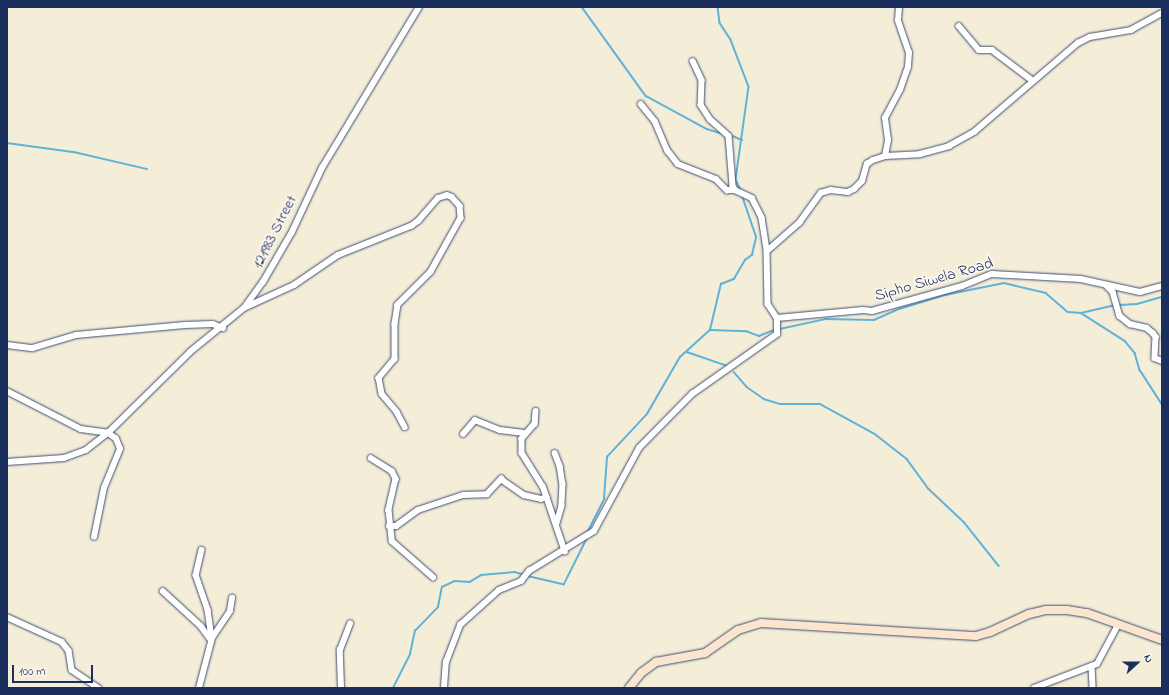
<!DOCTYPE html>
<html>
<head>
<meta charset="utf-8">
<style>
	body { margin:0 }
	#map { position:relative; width:1169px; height:695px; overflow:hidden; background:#f4edd8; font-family:"Indie Flower",sans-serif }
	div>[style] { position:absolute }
	.stream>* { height:1.5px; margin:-0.75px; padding:0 0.75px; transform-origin:0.75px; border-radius:0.75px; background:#5fb2da }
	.roads { filter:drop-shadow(0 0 1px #3c4c70) drop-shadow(0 0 1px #3c4c70) }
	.street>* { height:5.5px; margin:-2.75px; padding:0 2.75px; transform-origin:2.75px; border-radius:2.75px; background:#fff }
	.secondary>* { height:8px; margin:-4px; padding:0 4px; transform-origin:4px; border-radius:4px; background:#fce5cf }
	span { translate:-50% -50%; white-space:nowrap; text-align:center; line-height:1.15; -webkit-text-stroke:3.5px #fbf7ec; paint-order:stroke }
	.street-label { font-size:16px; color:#1b2f5e }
	.frame { position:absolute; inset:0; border:8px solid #1b2f5e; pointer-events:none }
	.north { position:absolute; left:1117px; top:643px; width:40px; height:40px; -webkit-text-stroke:3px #fbf7ec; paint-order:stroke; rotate:69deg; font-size:11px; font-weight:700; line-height:16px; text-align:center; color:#1b2f5e }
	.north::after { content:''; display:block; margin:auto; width:14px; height:18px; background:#1b2f5e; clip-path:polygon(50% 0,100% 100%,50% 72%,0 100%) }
	.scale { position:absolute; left:12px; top:665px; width:81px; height:18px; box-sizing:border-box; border:2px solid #1b2f5e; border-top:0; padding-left:5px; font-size:12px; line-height:14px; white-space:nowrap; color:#1b2f5e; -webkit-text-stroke:3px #fbf7ec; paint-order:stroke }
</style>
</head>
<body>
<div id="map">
	<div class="stream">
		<div style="left:582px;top:7px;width:110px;rotate:54.3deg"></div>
		<div style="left:646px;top:96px;width:69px;rotate:28.4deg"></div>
		<div style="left:707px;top:129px;width:17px;rotate:17deg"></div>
		<div style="left:718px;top:7px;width:16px;rotate:83deg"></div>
		<div style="left:720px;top:23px;width:20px;rotate:57deg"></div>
		<div style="left:731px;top:40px;width:50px;rotate:69deg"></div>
		<div style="left:749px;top:87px;width:94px;rotate:98deg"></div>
		<div style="left:736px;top:180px;width:11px;rotate:63deg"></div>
		<div style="left:733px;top:136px;width:10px;rotate:24deg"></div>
		<div style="left:7px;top:143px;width:68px;rotate:7.7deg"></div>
		<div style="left:74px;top:152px;width:75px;rotate:13.1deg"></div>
		<div style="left:1119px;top:305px;width:18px;rotate:-3deg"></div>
		<div style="left:1137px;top:304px;width:26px;rotate:-16deg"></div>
		<div style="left:1081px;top:313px;width:52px;rotate:32.5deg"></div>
		<div style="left:1125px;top:341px;width:16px;rotate:50deg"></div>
		<div style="left:1135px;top:353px;width:18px;rotate:74deg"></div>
		<div style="left:1140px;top:370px;width:40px;rotate:57.1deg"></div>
		<div style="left:780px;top:329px;width:47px;rotate:-12.3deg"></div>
		<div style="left:826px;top:319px;width:48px;rotate:1.2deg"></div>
		<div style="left:874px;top:320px;width:27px;rotate:-24deg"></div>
		<div style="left:899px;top:309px;width:48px;rotate:-16.9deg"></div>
		<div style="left:945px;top:295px;width:60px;rotate:-11.5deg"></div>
		<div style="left:1004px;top:283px;width:43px;rotate:13.4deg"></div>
		<div style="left:1046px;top:293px;width:29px;rotate:41deg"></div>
		<div style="left:1068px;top:312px;width:13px;rotate:4deg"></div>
		<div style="left:1081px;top:313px;width:35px;rotate:-13deg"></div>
		<div style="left:710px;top:330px;width:36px;rotate:2deg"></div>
		<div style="left:746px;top:331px;width:14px;rotate:21deg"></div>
		<div style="left:759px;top:336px;width:18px;rotate:-22deg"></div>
		<div style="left:687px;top:352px;width:43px;rotate:18.9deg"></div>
		<div style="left:734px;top:372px;width:20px;rotate:49deg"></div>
		<div style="left:747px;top:387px;width:21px;rotate:35deg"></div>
		<div style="left:764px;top:399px;width:17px;rotate:17deg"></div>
		<div style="left:780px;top:404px;width:40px"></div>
		<div style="left:820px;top:404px;width:63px;rotate:28.6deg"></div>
		<div style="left:875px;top:434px;width:41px;rotate:38deg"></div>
		<div style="left:907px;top:459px;width:37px;rotate:54deg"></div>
		<div style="left:929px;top:489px;width:48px;rotate:43.3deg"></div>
		<div style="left:964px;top:522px;width:56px;rotate:51.5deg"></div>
		<div style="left:587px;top:533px;width:38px;rotate:-63deg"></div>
		<div style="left:604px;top:499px;width:42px;rotate:-85.9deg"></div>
		<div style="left:607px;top:457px;width:59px;rotate:-47.1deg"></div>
		<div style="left:647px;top:414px;width:66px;rotate:-59.9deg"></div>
		<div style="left:680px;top:357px;width:40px;rotate:-42deg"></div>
		<div style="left:710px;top:330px;width:47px;rotate:-76.6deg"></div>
		<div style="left:721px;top:284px;width:14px;rotate:-21deg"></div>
		<div style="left:734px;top:279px;width:22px;rotate:-60deg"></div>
		<div style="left:745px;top:260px;width:9px;rotate:-36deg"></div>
		<div style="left:752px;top:255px;width:18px;rotate:-77deg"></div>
		<div style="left:756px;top:237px;width:43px;rotate:-108.9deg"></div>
		<div style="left:528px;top:576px;width:37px;rotate:13deg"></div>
		<div style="left:564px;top:584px;width:51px;rotate:-63.4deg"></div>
		<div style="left:393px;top:688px;width:38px;rotate:-63deg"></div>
		<div style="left:410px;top:654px;width:24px;rotate:-78deg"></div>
		<div style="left:415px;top:631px;width:33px;rotate:-46deg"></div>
		<div style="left:438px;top:607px;width:20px;rotate:-79deg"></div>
		<div style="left:442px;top:587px;width:14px;rotate:-25deg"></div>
		<div style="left:455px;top:581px;width:15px;rotate:4deg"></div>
		<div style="left:470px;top:582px;width:13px;rotate:-32deg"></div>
		<div style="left:481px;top:575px;width:34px;rotate:-5deg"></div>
		<div style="left:515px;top:572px;width:10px;rotate:17deg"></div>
	</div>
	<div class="roads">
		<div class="street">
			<div style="left:959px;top:26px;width:31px;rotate:50deg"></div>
			<div style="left:979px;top:50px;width:13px"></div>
			<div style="left:992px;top:50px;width:50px;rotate:36.9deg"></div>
			<div style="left:693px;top:61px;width:21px;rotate:65deg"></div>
			<div style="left:702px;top:80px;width:25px;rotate:92deg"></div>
			<div style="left:701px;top:105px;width:17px;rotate:57deg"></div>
			<div style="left:710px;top:119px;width:25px;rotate:42deg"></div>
			<div style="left:729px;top:136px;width:50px;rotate:85.4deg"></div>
			<div style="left:733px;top:186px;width:4px;rotate:63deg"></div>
			<div style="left:735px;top:190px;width:19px;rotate:25deg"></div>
			<div style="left:752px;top:198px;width:22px;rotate:63deg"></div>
			<div style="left:762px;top:218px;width:33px;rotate:81deg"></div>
			<div style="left:767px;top:251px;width:53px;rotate:88.9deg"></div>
			<div style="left:768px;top:304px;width:17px;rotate:57deg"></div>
			<div style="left:641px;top:104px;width:22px;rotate:51deg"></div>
			<div style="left:655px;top:121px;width:33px;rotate:67deg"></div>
			<div style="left:668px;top:151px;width:16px;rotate:52deg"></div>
			<div style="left:678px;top:164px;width:41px;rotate:21.5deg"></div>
			<div style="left:716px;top:179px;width:16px;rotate:45deg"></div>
			<div style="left:727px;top:190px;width:8px"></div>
			<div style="left:885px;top:156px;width:16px;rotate:-79deg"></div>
			<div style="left:888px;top:140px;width:22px;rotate:-98deg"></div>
			<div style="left:885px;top:118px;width:32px;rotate:-62deg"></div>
			<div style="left:900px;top:90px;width:24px;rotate:-71deg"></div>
			<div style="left:908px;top:67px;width:14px;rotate:-86deg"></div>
			<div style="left:909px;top:53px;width:34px;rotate:-109deg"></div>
			<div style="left:898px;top:21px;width:14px;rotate:-86deg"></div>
			<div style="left:767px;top:251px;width:43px;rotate:-41.2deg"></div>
			<div style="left:799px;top:223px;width:37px;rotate:-54deg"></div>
			<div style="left:821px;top:193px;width:10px;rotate:-17deg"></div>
			<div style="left:831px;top:190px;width:17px;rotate:7deg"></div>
			<div style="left:848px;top:192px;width:7px;rotate:-27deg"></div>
			<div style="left:854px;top:189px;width:11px;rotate:-45deg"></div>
			<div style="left:862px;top:181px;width:18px;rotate:-74deg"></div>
			<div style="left:867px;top:164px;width:7px;rotate:-34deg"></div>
			<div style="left:873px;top:160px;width:13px;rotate:-18deg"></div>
			<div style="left:885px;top:156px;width:35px;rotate:-3deg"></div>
			<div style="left:920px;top:154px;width:30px;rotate:-15deg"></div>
			<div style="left:949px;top:146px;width:29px;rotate:-29deg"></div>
			<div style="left:974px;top:132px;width:137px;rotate:-40.6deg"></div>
			<div style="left:1078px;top:43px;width:13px;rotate:-27deg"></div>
			<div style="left:1090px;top:37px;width:42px;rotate:-9.7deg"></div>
			<div style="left:1131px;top:30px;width:35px;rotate:-29deg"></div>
			<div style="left:1106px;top:285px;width:10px;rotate:45deg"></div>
			<div style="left:1113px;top:292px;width:25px;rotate:74deg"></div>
			<div style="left:1120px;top:316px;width:13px;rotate:39deg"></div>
			<div style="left:1130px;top:324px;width:17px;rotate:13deg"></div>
			<div style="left:1147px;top:328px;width:8px;rotate:40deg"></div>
			<div style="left:1153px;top:333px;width:5px;rotate:53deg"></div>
			<div style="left:1156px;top:337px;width:21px;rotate:93deg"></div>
			<div style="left:1155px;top:358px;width:8px;rotate:23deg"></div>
			<div style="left:246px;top:307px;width:53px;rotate:-24.6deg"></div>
			<div style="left:294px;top:285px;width:53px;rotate:-34.3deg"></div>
			<div style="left:338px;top:255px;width:79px;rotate:-21.7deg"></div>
			<div style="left:411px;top:226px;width:9px;rotate:-36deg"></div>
			<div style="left:418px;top:221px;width:30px;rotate:-49deg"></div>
			<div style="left:438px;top:198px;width:9px;rotate:-18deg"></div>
			<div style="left:447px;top:195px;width:5px;rotate:22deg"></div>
			<div style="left:452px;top:197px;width:12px;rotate:48deg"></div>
			<div style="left:460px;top:206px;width:12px;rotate:85deg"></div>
			<div style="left:461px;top:218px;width:62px;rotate:119.1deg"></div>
			<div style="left:431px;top:272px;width:47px;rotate:135deg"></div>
			<div style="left:398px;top:305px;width:19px;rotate:99deg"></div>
			<div style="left:395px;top:324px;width:35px;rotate:90deg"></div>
			<div style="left:395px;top:359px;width:25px;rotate:130deg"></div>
			<div style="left:379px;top:378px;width:16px;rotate:79deg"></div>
			<div style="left:382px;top:394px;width:23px;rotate:50deg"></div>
			<div style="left:397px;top:412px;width:17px;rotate:62deg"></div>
			<div style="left:777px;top:318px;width:86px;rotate:-5.3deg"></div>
			<div style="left:863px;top:310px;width:9px;rotate:6deg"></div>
			<div style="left:872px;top:311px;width:93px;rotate:-15.5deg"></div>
			<div style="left:962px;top:286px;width:32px;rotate:-22deg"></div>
			<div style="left:992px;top:274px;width:89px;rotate:3.2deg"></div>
			<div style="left:1081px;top:279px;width:60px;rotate:12.4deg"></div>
			<div style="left:1140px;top:292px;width:23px;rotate:-15deg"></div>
			<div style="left:7px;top:345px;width:26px;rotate:7deg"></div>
			<div style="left:33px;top:348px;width:45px;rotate:-16.8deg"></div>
			<div style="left:76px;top:335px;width:109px;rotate:-5.2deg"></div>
			<div style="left:185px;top:325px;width:28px;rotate:-2deg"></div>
			<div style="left:213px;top:324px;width:11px;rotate:22deg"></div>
			<div style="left:7px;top:391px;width:83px;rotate:27.2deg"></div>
			<div style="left:81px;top:429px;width:27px;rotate:8deg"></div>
			<div style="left:536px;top:411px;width:13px;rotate:94deg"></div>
			<div style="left:535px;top:424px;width:20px;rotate:131deg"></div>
			<div style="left:522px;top:439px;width:14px;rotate:90deg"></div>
			<div style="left:522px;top:453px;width:39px;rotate:58deg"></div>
			<div style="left:543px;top:486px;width:69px;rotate:71.3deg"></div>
			<div style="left:463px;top:434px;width:18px;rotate:-49deg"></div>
			<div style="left:475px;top:420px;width:27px;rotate:22deg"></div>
			<div style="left:500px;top:430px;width:26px;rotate:7deg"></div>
			<div style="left:555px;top:453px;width:14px;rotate:69deg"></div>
			<div style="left:560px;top:466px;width:18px;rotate:81deg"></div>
			<div style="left:563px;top:484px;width:22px;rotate:93deg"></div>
			<div style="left:562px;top:506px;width:18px;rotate:106deg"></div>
			<div style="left:371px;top:458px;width:25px;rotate:32deg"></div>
			<div style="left:392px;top:471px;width:9px;rotate:63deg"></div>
			<div style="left:396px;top:479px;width:32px;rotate:103deg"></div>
			<div style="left:389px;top:510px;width:31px;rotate:84deg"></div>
			<div style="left:392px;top:541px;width:55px;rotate:41.3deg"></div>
			<div style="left:7px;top:462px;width:57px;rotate:-4deg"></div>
			<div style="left:64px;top:458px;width:23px;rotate:-20deg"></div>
			<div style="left:86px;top:450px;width:28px;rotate:-38deg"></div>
			<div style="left:108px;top:433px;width:115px;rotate:-44.6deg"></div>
			<div style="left:190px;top:352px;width:70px;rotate:-39.2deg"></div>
			<div style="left:244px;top:308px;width:32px;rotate:-54deg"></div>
			<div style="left:263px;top:282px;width:58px;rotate:-59.9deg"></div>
			<div style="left:292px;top:232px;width:71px;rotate:-64.9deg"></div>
			<div style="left:322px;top:168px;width:188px;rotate:-58.9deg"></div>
			<div style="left:389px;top:526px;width:7px"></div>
			<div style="left:396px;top:526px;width:27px;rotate:-36deg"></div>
			<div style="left:418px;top:510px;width:47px;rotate:-18.4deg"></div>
			<div style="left:463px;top:495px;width:24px;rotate:-2deg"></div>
			<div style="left:487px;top:494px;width:21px;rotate:-47deg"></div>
			<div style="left:501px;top:479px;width:28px;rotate:35deg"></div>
			<div style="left:524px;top:495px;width:17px;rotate:13deg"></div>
			<div style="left:541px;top:499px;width:6px;rotate:-18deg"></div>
			<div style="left:94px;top:537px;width:50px;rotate:-78.5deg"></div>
			<div style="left:104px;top:488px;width:42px;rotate:-67.7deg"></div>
			<div style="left:120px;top:449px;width:11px;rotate:-112deg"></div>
			<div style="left:116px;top:439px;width:10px;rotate:-143deg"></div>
			<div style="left:202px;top:550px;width:26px;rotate:103deg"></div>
			<div style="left:196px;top:575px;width:37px;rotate:71deg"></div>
			<div style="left:208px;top:610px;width:28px;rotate:82deg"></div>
			<div style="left:163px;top:591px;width:52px;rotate:42.6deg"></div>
			<div style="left:201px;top:626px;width:17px;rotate:54deg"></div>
			<div style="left:7px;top:617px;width:60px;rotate:24.4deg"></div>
			<div style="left:62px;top:642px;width:11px;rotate:52deg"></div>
			<div style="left:69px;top:651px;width:19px;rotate:81deg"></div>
			<div style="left:72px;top:670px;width:32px;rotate:34deg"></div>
			<div style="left:1092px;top:667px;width:21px;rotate:87deg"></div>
			<div style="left:199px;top:688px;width:52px;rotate:-75.4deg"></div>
			<div style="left:212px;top:638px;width:32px;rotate:-56deg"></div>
			<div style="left:230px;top:611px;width:13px;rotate:-81deg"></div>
			<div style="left:341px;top:688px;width:38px;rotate:-92deg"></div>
			<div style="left:340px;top:650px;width:28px;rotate:-69deg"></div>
			<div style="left:444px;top:688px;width:26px;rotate:-86deg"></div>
			<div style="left:446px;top:662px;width:40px;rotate:-69deg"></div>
			<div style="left:460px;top:625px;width:52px;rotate:-41.9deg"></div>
			<div style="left:499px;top:590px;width:24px;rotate:-22deg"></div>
			<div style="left:521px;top:581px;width:13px;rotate:-51deg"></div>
			<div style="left:529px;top:571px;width:76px;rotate:-31.6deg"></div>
			<div style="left:594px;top:531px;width:94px;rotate:-61.5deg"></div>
			<div style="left:639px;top:448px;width:76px;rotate:-45.5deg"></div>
			<div style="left:692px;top:394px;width:104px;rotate:-35.2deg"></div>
			<div style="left:777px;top:334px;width:16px;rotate:-90deg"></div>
			<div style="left:1034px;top:688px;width:67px;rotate:-20.9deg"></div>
			<div style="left:1097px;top:664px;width:44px;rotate:-61.7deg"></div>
		</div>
		<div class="secondary">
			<div style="left:629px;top:688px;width:19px;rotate:-51deg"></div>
			<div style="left:641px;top:673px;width:19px;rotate:-36deg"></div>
			<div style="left:656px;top:662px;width:50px;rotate:-10.4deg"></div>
			<div style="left:705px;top:653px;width:40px;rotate:-34.9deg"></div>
			<div style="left:738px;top:630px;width:24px;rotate:-17deg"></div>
			<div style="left:761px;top:623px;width:215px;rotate:3.5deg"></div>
			<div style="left:976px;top:636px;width:15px;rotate:-16deg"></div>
			<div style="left:990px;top:632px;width:43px;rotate:-24.8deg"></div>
			<div style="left:1029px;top:614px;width:17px;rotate:-13deg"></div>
			<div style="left:1046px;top:610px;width:21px"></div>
			<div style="left:1067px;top:610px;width:20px;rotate:9deg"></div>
			<div style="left:1087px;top:613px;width:80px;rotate:19.8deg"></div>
		</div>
	</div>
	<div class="street-label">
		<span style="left:275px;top:232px;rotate:-63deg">121983 Street</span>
		<span style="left:934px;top:280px;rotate:-16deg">Sipho Siwela Road</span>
	</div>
	<div class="frame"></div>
	<div class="north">N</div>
	<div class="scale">100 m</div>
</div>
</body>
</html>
